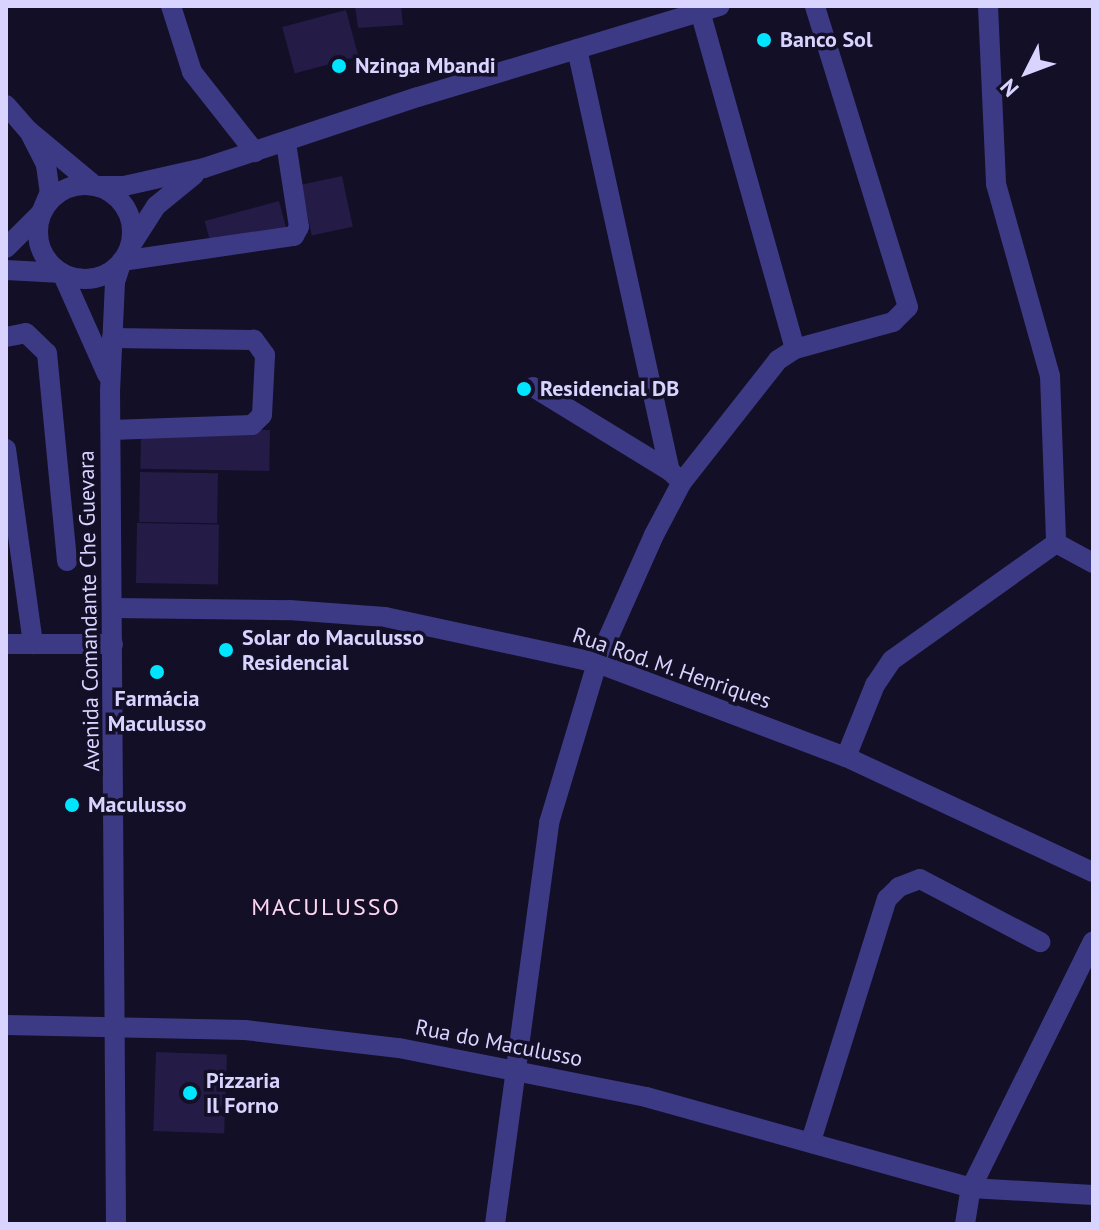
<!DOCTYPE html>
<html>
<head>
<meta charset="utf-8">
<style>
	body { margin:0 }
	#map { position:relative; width:1099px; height:1230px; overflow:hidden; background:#130f26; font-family:"PT Sans",sans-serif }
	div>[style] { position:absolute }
	.building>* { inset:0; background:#241b47; transform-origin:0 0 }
	.minor>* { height:20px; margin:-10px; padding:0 10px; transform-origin:10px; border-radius:10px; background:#3d3a85 }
	.minor>.ring { margin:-10px; padding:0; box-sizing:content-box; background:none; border:20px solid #3d3a85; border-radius:50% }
	.dots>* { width:22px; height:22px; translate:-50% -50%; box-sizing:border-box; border:4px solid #130f26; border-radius:50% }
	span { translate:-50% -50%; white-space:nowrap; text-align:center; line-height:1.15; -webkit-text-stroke:7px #130f26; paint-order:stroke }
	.poi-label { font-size:22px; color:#d9d4ff; font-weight:700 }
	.left { translate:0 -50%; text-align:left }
	.street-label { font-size:22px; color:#d9d4ff }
	.neighbourhood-label { font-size:24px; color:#ffd6f0; letter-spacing:2px }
	.frame { position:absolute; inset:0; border:8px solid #d9d4ff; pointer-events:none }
	.north { position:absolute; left:987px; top:32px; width:80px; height:80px; -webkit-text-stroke:6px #130f26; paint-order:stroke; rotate:228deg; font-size:22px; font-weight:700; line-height:32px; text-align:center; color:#d9d4ff }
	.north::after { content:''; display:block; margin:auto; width:28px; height:36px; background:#d9d4ff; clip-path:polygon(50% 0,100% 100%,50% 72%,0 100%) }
</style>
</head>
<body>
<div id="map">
	<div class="building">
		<div style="clip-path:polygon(355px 6px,401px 6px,403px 25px,358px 28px)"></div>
		<div style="left:346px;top:10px;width:48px;height:66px;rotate:75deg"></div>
		<div style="left:342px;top:176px;width:52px;height:42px;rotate:78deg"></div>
		<div style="left:279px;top:201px;width:30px;height:77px;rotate:75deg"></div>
		<div style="left:270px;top:430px;width:41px;height:129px;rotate:91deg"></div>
		<div style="left:140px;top:472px;width:78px;height:50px;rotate:1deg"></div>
		<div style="left:137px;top:523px;width:82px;height:60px;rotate:1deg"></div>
		<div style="left:156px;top:1052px;width:71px;height:79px;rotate:2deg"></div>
	</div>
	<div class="minor">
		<div style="left:171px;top:6px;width:69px;rotate:72.3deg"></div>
		<div style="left:192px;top:72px;width:102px;rotate:51.8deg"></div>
		<div style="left:988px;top:6px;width:178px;rotate:87.4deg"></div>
		<div style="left:996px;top:184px;width:199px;rotate:74.3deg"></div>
		<div style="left:1050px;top:376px;width:167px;rotate:87.9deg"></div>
		<div style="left:700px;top:11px;width:351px;rotate:74.3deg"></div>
		<div style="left:577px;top:49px;width:432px;rotate:77.6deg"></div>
		<div style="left:670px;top:471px;width:16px;rotate:43deg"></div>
		<div style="left:6px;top:105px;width:35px;rotate:49deg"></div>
		<div style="left:29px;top:131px;width:38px;rotate:63deg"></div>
		<div style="left:46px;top:165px;width:27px;rotate:82deg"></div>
		<div style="left:50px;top:192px;width:23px;rotate:113deg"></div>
		<div style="left:41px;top:213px;width:49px;rotate:135deg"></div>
		<div style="left:29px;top:131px;width:86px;rotate:39.8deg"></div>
		<div style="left:95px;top:186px;width:29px"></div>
		<div style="left:124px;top:186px;width:82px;rotate:-12.7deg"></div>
		<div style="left:204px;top:168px;width:225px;rotate:-18.4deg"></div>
		<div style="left:418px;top:97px;width:315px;rotate:-16.8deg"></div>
		<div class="ring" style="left:38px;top:185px;width:74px;height:74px"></div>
		<div style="left:131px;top:245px;width:46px;rotate:-57.3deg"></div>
		<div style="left:156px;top:206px;width:49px;rotate:-39.2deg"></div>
		<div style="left:6px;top:270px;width:56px;rotate:3.1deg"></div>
		<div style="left:62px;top:273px;width:111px;rotate:66deg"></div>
		<div style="left:6px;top:337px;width:20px;rotate:-11deg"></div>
		<div style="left:26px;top:333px;width:29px;rotate:44deg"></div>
		<div style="left:47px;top:353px;width:209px;rotate:84.5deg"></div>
		<div style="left:533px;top:387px;width:161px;rotate:31.5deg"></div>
		<div style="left:111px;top:430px;width:141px;rotate:-2deg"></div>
		<div style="left:252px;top:425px;width:14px;rotate:-45deg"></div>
		<div style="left:262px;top:415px;width:60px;rotate:-87.1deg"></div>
		<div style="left:265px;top:355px;width:19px;rotate:-126deg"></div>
		<div style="left:254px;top:340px;width:142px;rotate:-179.2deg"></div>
		<div style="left:6px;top:449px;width:197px;rotate:82.1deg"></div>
		<div style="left:1056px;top:543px;width:42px;rotate:28.4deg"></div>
		<div style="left:113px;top:608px;width:176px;rotate:0.7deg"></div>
		<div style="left:289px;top:610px;width:96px;rotate:4.2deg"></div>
		<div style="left:385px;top:617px;width:217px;rotate:12.2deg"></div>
		<div style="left:597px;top:663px;width:266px;rotate:20.7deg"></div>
		<div style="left:846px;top:757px;width:272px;rotate:25deg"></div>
		<div style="left:6px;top:644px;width:107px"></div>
		<div style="left:846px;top:757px;width:78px;rotate:-68.1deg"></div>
		<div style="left:875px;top:685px;width:30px;rotate:-56deg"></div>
		<div style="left:892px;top:660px;width:201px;rotate:-35.5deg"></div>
		<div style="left:6px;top:1025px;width:239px;rotate:1.2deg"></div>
		<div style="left:245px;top:1030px;width:155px;rotate:6.7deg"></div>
		<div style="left:399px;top:1048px;width:252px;rotate:11.2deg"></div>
		<div style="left:646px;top:1097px;width:337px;rotate:15.6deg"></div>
		<div style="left:971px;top:1188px;width:122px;rotate:3.3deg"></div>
		<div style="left:811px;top:1141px;width:254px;rotate:-72.6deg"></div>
		<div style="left:887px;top:899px;width:17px;rotate:-45deg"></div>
		<div style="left:899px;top:887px;width:22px;rotate:-21deg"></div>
		<div style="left:920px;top:879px;width:136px;rotate:27.7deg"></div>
		<div style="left:116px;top:1224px;width:832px;rotate:-90.41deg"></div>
		<div style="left:110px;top:392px;width:110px;rotate:-87.4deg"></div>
		<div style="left:115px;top:282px;width:22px;rotate:-72deg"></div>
		<div style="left:122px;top:261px;width:174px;rotate:-8.3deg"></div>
		<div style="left:294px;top:236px;width:10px;rotate:-61deg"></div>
		<div style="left:299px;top:227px;width:85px;rotate:-98.8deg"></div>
		<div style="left:495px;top:1224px;width:405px;rotate:-82.3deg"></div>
		<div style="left:549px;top:823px;width:167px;rotate:-73.3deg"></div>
		<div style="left:597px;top:663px;width:140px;rotate:-66deg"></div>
		<div style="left:654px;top:535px;width:60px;rotate:-62.2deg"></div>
		<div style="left:682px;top:482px;width:155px;rotate:-51.8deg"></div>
		<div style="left:778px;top:360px;width:20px;rotate:-33deg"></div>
		<div style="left:795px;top:349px;width:102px;rotate:-15.4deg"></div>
		<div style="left:893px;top:322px;width:21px;rotate:-45deg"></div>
		<div style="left:908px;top:307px;width:315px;rotate:-107.2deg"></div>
		<div style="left:965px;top:1224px;width:36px;rotate:-81deg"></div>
		<div style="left:971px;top:1188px;width:275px;rotate:-63.7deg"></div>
	</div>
	<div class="dots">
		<div style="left:764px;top:40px;background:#00e5ff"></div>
		<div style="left:339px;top:66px;background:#00e5ff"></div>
		<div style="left:524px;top:389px;background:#00e5ff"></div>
		<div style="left:226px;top:650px;background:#00e5ff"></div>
		<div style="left:157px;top:672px;background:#00e5ff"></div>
		<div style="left:72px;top:805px;background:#00e5ff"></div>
		<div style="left:190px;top:1093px;background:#00e5ff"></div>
	</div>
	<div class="poi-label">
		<span class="left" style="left:780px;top:40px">Banco Sol</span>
		<span class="left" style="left:355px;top:66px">Nzinga Mbandi</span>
		<span class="left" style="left:540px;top:389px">Residencial DB</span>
		<span class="left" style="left:242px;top:650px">Solar do Maculusso<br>Residencial</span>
		<span style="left:157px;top:711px">Farmácia<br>Maculusso</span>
		<span class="left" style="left:88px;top:805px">Maculusso</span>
		<span class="left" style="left:206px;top:1093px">Pizzaria<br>Il Forno</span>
	</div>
	<div class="street-label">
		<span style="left:89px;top:611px;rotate:-91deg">Avenida Comandante Che Guevara</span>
		<span style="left:672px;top:668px;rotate:19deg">Rua Rod. M. Henriques</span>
		<span style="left:499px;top:1043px;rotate:11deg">Rua do Maculusso</span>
	</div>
	<div class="neighbourhood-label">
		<span style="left:326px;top:907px">MACULUSSO</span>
	</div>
	<div class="frame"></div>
	<div class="north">N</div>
</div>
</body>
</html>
